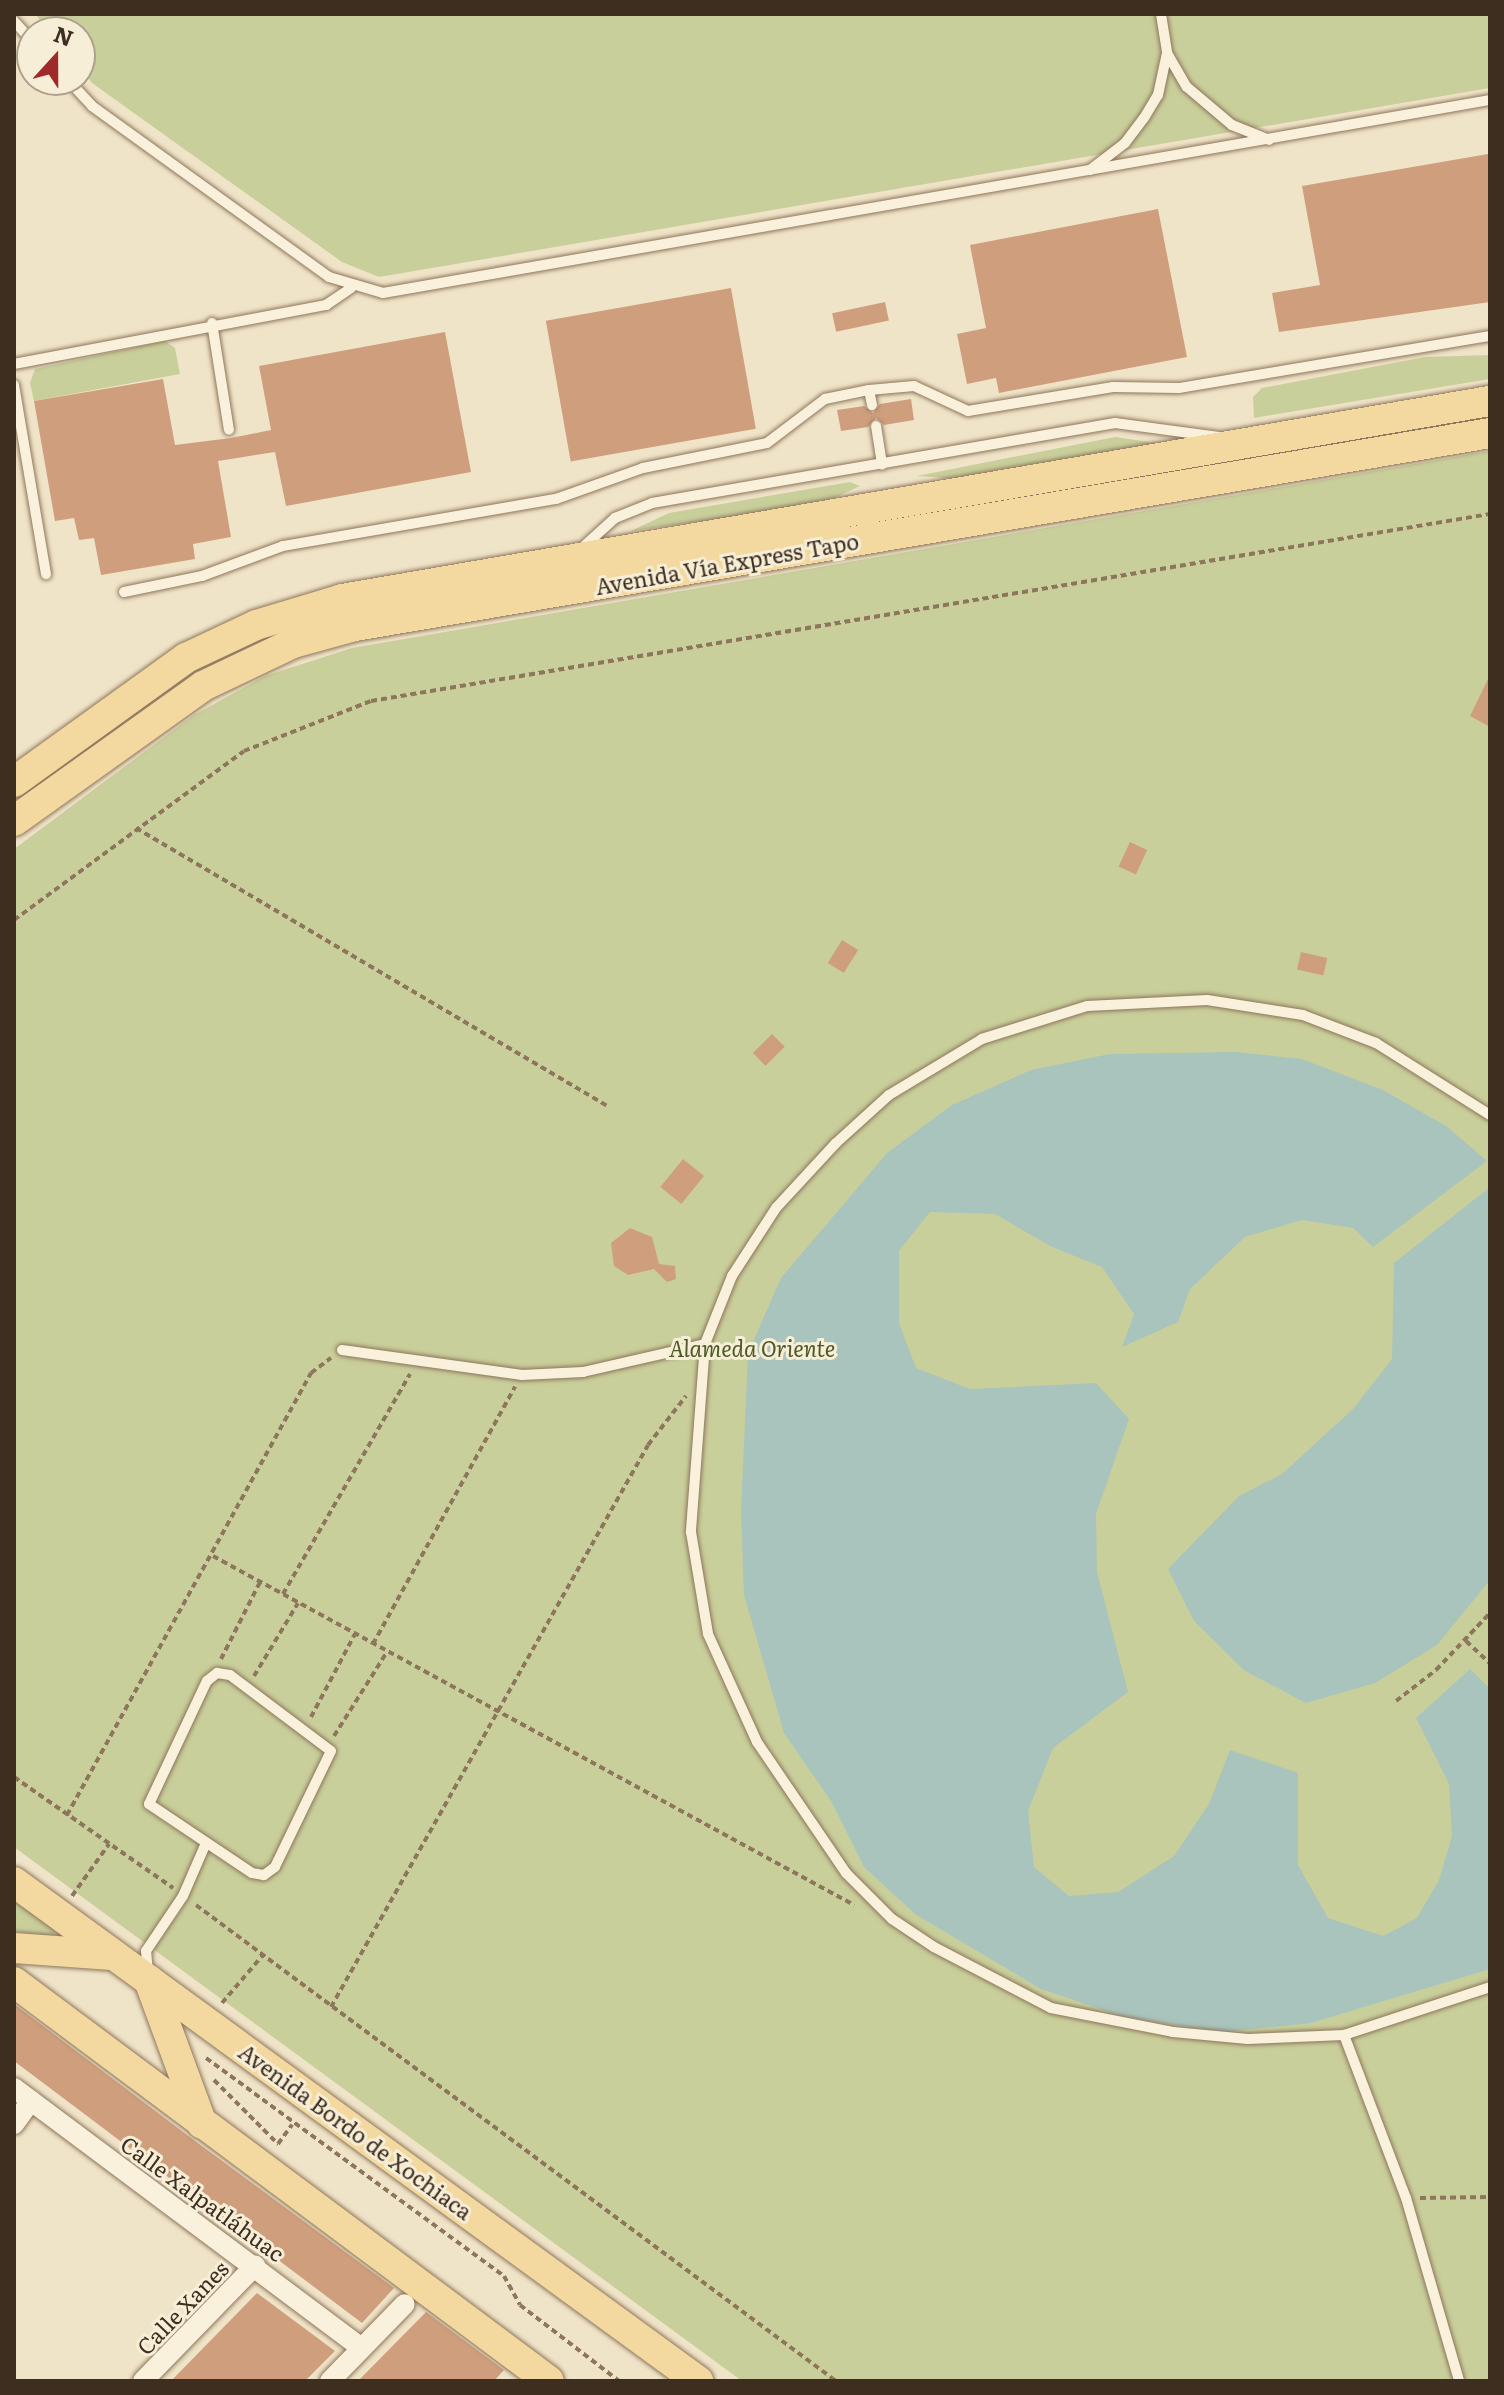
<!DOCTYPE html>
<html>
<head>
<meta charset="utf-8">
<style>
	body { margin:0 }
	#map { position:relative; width:1504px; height:2395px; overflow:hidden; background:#f0e4c8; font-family:Literata,serif }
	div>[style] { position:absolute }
	.green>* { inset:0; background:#c9cf9b }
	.water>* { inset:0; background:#a9c4bc }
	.building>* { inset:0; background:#cf9f7d; transform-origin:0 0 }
	.path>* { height:4px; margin-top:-2px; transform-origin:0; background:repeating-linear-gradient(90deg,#8d765c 0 6px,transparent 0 10px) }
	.roads { filter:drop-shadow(0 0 2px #8d765c) drop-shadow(0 0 2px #8d765c) }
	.service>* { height:10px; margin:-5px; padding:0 5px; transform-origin:5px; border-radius:5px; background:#faf1dc }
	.minor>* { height:20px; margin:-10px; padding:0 10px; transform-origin:10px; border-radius:10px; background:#faf1dc }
	.primary>* { height:30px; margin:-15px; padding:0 15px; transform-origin:15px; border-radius:15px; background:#f3d9a0 }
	span { translate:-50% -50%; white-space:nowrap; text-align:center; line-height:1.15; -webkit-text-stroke:6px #f7eed8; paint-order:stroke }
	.street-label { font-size:22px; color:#3d2e20 }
	.park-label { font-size:22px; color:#4d5a26; font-style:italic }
	.frame { position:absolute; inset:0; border:16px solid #3d2e20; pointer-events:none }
	.north { position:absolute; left:16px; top:16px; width:80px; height:80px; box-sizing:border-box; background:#f7eed8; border:2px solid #ada18e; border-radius:50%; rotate:21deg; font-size:22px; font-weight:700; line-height:32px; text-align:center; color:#3d2e20 }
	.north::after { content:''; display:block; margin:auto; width:28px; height:36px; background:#9e2a2b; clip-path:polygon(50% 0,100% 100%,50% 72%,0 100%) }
</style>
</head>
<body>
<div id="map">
	<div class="green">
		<div style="clip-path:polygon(35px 14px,1490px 14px,1490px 88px,379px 277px,342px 262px,92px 83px,80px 68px,80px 32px,50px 32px)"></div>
		<div style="clip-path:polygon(165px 341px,175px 348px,180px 374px,34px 401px,30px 383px,35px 369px)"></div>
		<div style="clip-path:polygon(1490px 355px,1490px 379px,1254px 418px,1253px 397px,1262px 388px,1425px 357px)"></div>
		<div style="clip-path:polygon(1115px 437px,1163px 444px,960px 479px,917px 476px)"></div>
		<div style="clip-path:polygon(1490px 451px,1490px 2381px,742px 2381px,14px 1847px,14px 849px,194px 715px,265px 676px,352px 648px)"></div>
		<div style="clip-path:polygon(850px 482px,860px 486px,819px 505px,631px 531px,669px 513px)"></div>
		<div style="clip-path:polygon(14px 1897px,55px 1928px,54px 1936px,14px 1932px)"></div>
	</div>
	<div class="water">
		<div style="clip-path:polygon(1235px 1052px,1302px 1059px,1383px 1090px,1446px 1126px,1487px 1161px,1373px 1247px,1353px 1228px,1302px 1220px,1245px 1237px,1190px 1289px,1178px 1322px,1122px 1347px,1134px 1314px,1102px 1267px,1052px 1247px,995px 1214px,930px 1212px,899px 1251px,899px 1323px,916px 1368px,970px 1389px,1096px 1383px,1129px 1419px,1096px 1514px,1097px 1572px,1128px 1692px,1053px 1748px,1028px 1811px,1034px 1867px,1069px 1896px,1118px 1892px,1174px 1856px,1209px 1804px,1230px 1750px,1298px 1773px,1298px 1865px,1328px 1918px,1383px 1936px,1417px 1918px,1439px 1880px,1452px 1836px,1449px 1784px,1416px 1718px,1470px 1669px,1490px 1689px,1490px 1969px,1311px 2023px,1222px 2032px,1127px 2018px,1041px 1989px,915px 1914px,864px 1867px,831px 1801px,784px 1733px,744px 1595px,741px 1512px,748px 1353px,781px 1278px,887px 1153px,952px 1105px,1031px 1070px,1110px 1054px)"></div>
		<div style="clip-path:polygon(1490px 1187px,1490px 1580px,1437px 1645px,1375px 1683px,1306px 1703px,1245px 1671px,1194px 1621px,1168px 1569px,1239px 1496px,1282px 1474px,1353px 1409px,1392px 1359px,1394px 1263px)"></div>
	</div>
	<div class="building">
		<div style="clip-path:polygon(1488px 154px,1490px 302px,1279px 332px,1272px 293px,1320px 285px,1302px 186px)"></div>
		<div style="clip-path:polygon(1158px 209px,1187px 357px,999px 393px,996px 378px,967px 384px,957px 334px,986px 328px,970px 245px)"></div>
		<div style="left:731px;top:288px;width:143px;height:188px;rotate:80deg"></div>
		<div style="left:885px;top:302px;width:19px;height:54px;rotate:78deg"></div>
		<div style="clip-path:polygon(445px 332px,471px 472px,286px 506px,275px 452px,218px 461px,231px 537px,193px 544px,195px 559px,101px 575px,94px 538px,79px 540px,74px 518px,55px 521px,34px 401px,163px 379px,175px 445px,231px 438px,271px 430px,259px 366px)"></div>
		<div style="clip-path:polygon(911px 399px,914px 420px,884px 425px,876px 418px,868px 427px,841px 431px,837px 410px,864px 406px,873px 413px,880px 404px)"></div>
		<div style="clip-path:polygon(1490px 675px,1490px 727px,1470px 716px)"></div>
		<div style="left:1130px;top:842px;width:19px;height:27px;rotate:25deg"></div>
		<div style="left:842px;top:940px;width:19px;height:27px;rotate:32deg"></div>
		<div style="left:1301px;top:952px;width:27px;height:18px;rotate:13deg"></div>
		<div style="left:772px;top:1034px;width:18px;height:27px;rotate:45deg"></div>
		<div style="left:683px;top:1159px;width:27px;height:36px;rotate:39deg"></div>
		<div style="clip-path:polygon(630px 1228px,652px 1237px,659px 1264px,675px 1266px,676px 1279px,667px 1282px,654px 1269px,628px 1275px,614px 1266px,611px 1243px)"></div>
		<div style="clip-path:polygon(14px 2004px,191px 2138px,394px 2288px,362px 2323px,14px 2061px)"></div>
		<div style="clip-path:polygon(257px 2293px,335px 2351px,305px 2381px,171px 2381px)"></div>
		<div style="clip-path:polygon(426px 2312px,504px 2370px,494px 2381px,358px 2381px)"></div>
	</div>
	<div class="path">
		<div style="left:136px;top:828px;width:549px;rotate:30.53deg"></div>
		<div style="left:14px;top:920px;width:285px;rotate:-36.3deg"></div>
		<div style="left:244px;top:751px;width:136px;rotate:-21.5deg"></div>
		<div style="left:371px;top:701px;width:1135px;rotate:-9.49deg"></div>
		<div style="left:213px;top:1556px;width:730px;rotate:28.57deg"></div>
		<div style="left:283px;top:1594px;width:254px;rotate:-60deg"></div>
		<div style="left:1466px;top:1641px;width:33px;rotate:43deg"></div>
		<div style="left:373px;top:1644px;width:294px;rotate:-61.1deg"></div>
		<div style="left:221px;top:1659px;width:86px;rotate:-63.1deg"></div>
		<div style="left:254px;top:1676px;width:85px;rotate:-58.9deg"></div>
		<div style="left:1396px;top:1701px;width:51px;rotate:-37.8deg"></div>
		<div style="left:1436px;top:1670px;width:79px;rotate:-46.5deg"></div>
		<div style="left:311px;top:1717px;width:94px;rotate:-62.1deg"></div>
		<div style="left:334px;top:1736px;width:99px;rotate:-57.8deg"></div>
		<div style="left:14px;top:1777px;width:194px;rotate:34.9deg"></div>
		<div style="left:67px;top:1815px;width:505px;rotate:-61.1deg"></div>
		<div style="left:311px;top:1373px;width:25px;rotate:-37deg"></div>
		<div style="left:72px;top:1896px;width:64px;rotate:-54.6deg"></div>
		<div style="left:196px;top:1905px;width:798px;rotate:36.64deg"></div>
		<div style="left:222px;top:2003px;width:62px;rotate:-49.6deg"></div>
		<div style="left:331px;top:2007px;width:645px;rotate:-60.57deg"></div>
		<div style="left:648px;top:1445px;width:62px;rotate:-52.2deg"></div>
		<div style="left:206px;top:2058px;width:369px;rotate:36.2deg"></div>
		<div style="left:504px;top:2276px;width:33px;rotate:61deg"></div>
		<div style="left:520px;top:2305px;width:125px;rotate:37.5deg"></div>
		<div style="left:214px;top:2080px;width:91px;rotate:45deg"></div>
		<div style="left:278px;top:2144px;width:24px;rotate:-54deg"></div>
		<div style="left:1420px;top:2198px;width:70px;rotate:-0.8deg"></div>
	</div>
	<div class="roads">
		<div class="service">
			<div style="left:1161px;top:14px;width:39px;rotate:81deg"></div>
			<div style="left:1167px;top:53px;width:39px;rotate:60deg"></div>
			<div style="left:1187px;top:87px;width:59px;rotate:40.2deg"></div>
			<div style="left:1232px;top:125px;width:40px;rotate:22deg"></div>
			<div style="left:14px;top:21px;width:27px;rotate:48deg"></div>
			<div style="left:68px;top:80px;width:35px;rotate:47deg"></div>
			<div style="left:92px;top:106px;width:292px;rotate:35.8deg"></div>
			<div style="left:329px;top:277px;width:56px;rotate:16.5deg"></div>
			<div style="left:383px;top:293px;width:1124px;rotate:-9.89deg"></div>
			<div style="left:1090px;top:170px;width:44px;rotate:-37.6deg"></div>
			<div style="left:1125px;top:143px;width:31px;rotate:-53deg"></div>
			<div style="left:1144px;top:118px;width:27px;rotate:-59deg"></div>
			<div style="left:1158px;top:95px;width:43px;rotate:-77.9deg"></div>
			<div style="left:212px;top:323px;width:108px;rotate:81deg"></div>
			<div style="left:14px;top:364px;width:318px;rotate:-10.7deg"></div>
			<div style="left:326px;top:305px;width:30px;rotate:-34deg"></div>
			<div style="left:14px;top:385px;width:192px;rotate:80.4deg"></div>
			<div style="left:872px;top:405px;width:15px;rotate:-101deg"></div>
			<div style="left:869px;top:390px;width:45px;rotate:-5.1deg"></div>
			<div style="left:914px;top:386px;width:60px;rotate:24.8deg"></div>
			<div style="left:968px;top:411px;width:147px;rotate:-9.4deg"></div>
			<div style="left:1113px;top:387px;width:66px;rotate:0.9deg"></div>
			<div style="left:1179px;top:388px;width:315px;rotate:-9.5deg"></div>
			<div style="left:876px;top:426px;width:39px;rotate:81deg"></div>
			<div style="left:582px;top:548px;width:45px;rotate:-42.3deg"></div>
			<div style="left:615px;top:518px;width:40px;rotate:-22deg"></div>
			<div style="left:652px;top:503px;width:470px;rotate:-9.8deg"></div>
			<div style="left:1115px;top:423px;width:105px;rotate:7.7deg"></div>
			<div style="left:124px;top:592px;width:80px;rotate:-11.6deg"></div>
			<div style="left:202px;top:576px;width:86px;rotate:-20.3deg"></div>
			<div style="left:283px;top:546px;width:277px;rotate:-9.8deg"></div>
			<div style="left:556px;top:499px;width:92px;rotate:-19.6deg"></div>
			<div style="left:643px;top:468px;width:126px;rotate:-11.4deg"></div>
			<div style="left:767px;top:443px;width:73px;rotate:-37.2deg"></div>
			<div style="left:825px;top:399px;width:45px;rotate:-11.6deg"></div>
			<div style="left:1490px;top:1115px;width:135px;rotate:-147.7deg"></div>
			<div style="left:1376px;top:1043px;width:78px;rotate:-159deg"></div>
			<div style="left:1303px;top:1015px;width:97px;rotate:-171.1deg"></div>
			<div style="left:1207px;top:1000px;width:120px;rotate:177.1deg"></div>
			<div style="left:1087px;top:1006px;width:110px;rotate:162.6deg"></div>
			<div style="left:982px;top:1039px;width:109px;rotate:148.9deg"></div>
			<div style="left:889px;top:1095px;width:72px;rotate:137.8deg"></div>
			<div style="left:836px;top:1143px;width:88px;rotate:132.7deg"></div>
			<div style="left:776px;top:1208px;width:81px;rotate:122.9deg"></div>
			<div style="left:732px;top:1276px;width:73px;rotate:111.7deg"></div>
			<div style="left:705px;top:1344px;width:189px;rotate:94.3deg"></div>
			<div style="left:691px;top:1532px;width:103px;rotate:80.5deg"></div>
			<div style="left:708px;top:1634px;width:119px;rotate:65.6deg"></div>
			<div style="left:757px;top:1742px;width:158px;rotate:55.8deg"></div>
			<div style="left:846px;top:1873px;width:65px;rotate:45deg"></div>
			<div style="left:892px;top:1919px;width:50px;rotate:33.7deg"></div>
			<div style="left:934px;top:1947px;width:132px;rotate:27.5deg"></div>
			<div style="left:1051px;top:2008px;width:124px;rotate:11.1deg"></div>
			<div style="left:1173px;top:2032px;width:75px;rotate:5.3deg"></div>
			<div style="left:1248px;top:2039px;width:96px;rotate:-2.4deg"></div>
			<div style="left:1344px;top:2035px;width:154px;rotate:-18.2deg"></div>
			<div style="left:342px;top:1350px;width:182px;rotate:7.9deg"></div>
			<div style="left:522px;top:1375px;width:61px;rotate:-2.8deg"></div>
			<div style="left:583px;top:1372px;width:125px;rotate:-12.9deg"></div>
			<div style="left:217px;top:1673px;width:13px;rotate:9deg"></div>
			<div style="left:230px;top:1675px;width:126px;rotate:37deg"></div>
			<div style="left:331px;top:1751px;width:129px;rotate:115.8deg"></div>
			<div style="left:275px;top:1867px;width:14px;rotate:144deg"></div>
			<div style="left:264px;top:1875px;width:12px;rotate:-171deg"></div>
			<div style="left:252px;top:1873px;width:124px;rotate:-146.2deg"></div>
			<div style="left:149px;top:1804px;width:136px;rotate:-64.8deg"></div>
			<div style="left:207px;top:1681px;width:13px;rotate:-39deg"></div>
			<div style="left:148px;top:1973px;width:22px;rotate:-95deg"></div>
			<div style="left:146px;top:1951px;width:66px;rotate:-56.1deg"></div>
			<div style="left:183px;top:1896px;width:58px;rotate:-66.5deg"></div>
			<div style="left:1344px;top:2035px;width:174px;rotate:69.2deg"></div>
			<div style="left:1406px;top:2198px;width:191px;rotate:73.8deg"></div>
		</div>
		<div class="minor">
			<div style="left:14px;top:2088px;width:434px;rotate:36.8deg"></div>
			<div style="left:14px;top:2124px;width:29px;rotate:-54deg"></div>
			<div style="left:143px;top:2381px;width:161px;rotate:-45.8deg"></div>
			<div style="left:330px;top:2381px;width:107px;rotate:-45.8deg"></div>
		</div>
		<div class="primary">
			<div style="left:14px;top:782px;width:212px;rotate:-35.8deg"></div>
			<div style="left:186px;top:658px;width:77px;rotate:-25.2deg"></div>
			<div style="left:256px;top:625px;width:90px;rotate:-16.8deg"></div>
			<div style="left:342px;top:599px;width:1165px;rotate:-9.79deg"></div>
			<div style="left:14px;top:821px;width:232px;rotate:-35.5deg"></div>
			<div style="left:203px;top:686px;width:100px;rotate:-25.5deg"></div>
			<div style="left:293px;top:643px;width:64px;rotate:-15.3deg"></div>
			<div style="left:355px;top:626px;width:1151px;rotate:-9.65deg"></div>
			<div style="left:14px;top:1882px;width:847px;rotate:36.11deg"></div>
			<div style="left:14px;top:1948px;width:98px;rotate:4.1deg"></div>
			<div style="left:149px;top:1980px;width:153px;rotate:69.8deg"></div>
			<div style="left:14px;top:1982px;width:667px;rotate:36.72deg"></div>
		</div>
	</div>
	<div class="street-label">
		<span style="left:727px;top:563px;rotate:-10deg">Avenida Vía Express Tapo</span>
		<span style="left:356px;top:2131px;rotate:36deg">Avenida Bordo de Xochiaca</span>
		<span style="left:203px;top:2198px;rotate:36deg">Calle Xalpatláhuac</span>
		<span style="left:182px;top:2307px;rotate:-46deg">Calle Xanes</span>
	</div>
	<div class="park-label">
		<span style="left:752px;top:1348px">Alameda Oriente</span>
	</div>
	<div class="frame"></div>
	<div class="north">N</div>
</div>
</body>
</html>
